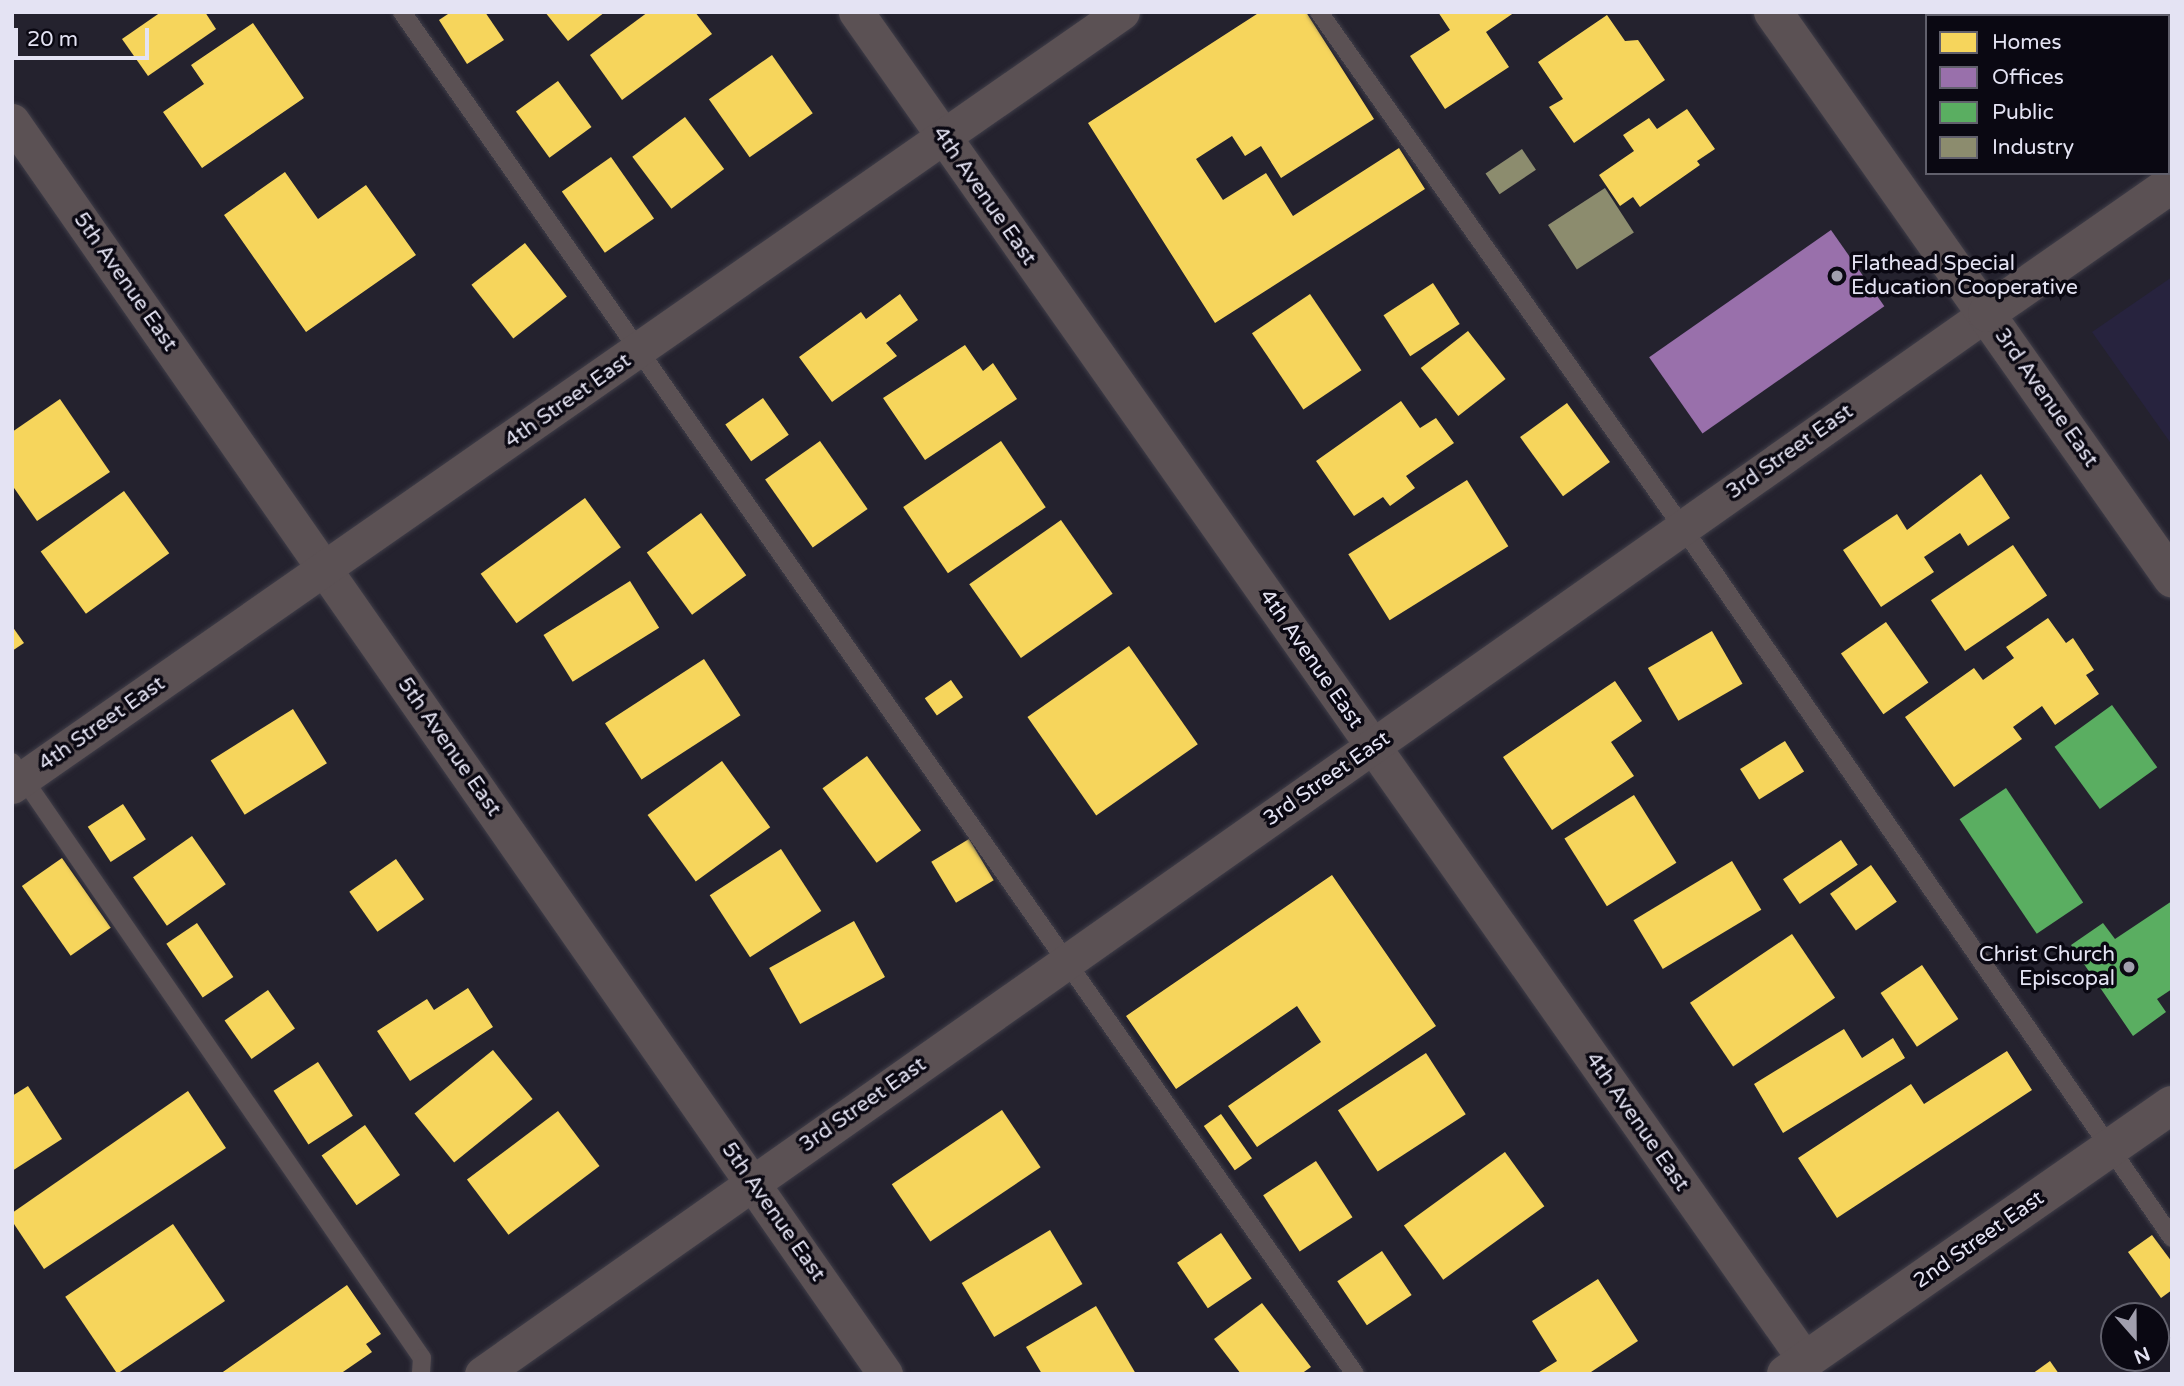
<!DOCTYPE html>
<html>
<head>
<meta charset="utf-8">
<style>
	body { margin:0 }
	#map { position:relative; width:2184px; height:1386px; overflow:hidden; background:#24222e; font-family:"Varela Round",sans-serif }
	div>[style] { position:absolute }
	.built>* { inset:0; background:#27233e }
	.homes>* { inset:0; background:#f6d55c; transform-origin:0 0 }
	.offices>* { inset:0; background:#9970ab; transform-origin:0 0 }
	.public>* { inset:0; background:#5aae61; transform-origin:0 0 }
	.industry>* { inset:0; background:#8c8c6e; transform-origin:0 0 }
	.roads { filter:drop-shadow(0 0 2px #403e49) drop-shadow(0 0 2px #403e49) }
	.service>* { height:18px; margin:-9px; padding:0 9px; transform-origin:9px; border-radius:9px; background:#5b5154 }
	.minor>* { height:35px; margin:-17.5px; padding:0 17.5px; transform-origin:17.5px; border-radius:17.5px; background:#5b5154 }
	.tertiary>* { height:38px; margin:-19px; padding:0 19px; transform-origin:19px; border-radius:19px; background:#5b5154 }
	.dots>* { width:19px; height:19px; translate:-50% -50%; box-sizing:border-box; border:4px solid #0a0812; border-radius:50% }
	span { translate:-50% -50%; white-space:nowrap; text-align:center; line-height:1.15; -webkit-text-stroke:7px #0a0812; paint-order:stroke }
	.street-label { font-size:21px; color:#e4e3f3 }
	.poi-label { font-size:21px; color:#e4e3f3 }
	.left { translate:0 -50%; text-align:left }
	.right { translate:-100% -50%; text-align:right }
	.frame { position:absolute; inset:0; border:14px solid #e4e3f3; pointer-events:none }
	.legend { position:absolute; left:1925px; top:14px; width:245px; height:161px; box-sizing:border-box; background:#0a0812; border:2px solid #61606c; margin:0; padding:9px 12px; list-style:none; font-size:21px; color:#e4e3f3 }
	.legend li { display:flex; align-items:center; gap:14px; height:35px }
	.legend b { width:35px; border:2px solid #61606c }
	.north { position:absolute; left:2100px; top:1302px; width:70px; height:70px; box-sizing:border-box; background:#0a0812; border:2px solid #61606c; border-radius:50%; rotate:159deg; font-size:19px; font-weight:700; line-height:28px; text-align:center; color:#e4e3f3 }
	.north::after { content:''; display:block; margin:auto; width:24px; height:32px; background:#a19fae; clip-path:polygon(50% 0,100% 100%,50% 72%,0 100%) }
	.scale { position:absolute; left:14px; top:28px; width:135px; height:32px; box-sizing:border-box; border:4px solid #e4e3f3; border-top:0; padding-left:9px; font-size:21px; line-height:24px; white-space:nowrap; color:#e4e3f3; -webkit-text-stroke:5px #0a0812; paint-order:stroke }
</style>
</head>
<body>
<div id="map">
	<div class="built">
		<div style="clip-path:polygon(2172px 277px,2172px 445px,2092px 332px)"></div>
	</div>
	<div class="homes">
		<div style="clip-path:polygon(161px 12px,205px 12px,216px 29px,148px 76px,122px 39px)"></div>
		<div style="clip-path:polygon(451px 12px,485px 12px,504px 40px,467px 64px,439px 20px)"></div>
		<div style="clip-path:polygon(545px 12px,605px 12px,568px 41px)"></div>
		<div style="clip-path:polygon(648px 12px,695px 12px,712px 34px,622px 100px,590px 55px)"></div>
		<div style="clip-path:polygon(1260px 12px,1306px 12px,1374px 119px,1281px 178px,1261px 146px,1245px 156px,1232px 136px,1196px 159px,1223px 200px,1266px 173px,1293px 216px,1399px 148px,1425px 189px,1215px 323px,1088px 123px)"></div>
		<div style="clip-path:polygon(1438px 12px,1515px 12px,1486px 32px,1509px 67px,1445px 109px,1410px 56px,1450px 30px)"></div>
		<div style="clip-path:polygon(1607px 15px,1625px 41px,1638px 40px,1665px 80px,1574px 143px,1549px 107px,1563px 99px,1538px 62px)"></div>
		<div style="clip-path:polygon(253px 23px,304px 98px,202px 168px,163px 112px,204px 84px,191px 65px)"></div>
		<div style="left:772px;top:55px;width:71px;height:77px;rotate:55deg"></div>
		<div style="left:558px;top:81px;width:57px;height:52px;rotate:54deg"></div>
		<div style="clip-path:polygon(1687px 109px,1715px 149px,1697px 161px,1700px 165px,1640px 207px,1633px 197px,1620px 206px,1599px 175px,1634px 151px,1623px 135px,1649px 118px,1657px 129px)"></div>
		<div style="left:685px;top:117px;width:65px;height:66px;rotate:53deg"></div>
		<div style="left:611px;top:157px;width:75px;height:60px;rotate:55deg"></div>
		<div style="clip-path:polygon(285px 172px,318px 219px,366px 185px,416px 255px,306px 332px,224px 215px)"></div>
		<div style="left:525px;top:243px;width:68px;height:68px;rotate:52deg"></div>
		<div style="left:1433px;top:283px;width:49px;height:59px;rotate:57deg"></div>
		<div style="clip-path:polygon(900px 294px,918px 320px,886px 343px,897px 356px,832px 402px,799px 357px,861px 312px,866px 319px)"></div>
		<div style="left:1310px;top:294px;width:92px;height:70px;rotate:56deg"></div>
		<div style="left:1468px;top:331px;width:61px;height:60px;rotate:52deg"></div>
		<div style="clip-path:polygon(965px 345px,983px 371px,993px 363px,1017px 399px,925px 460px,883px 398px)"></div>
		<div style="left:763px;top:398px;width:45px;height:46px;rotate:55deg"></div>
		<div style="clip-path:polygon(60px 399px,110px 472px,37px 521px,12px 485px,12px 432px)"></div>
		<div style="clip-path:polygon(1401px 401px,1420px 428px,1436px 418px,1454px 443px,1406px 476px,1415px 488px,1390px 506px,1383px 497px,1354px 516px,1316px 461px)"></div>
		<div style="left:1567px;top:403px;width:73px;height:58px;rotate:54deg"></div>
		<div style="left:820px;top:441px;width:83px;height:67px;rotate:55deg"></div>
		<div style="left:1001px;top:441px;width:80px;height:118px;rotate:56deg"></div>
		<div style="clip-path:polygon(1981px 474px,2010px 518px,1968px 546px,1960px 533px,1924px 557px,1934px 572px,1881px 607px,1843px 550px,1897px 514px,1907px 530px)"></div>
		<div style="left:1467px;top:480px;width:78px;height:140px;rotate:58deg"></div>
		<div style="left:124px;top:491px;width:77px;height:103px;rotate:54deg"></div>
		<div style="left:585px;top:498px;width:61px;height:129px;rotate:54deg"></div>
		<div style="left:701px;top:513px;width:77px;height:67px;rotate:54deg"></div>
		<div style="left:1061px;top:520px;width:90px;height:112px;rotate:55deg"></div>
		<div style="left:2013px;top:545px;width:61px;height:99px;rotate:56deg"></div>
		<div style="left:630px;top:581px;width:55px;height:102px;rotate:58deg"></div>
		<div style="clip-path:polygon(2048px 618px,2066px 643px,2073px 638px,2094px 670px,2086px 675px,2099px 694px,2055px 725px,2042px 706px,2013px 727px,2022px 739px,1954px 787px,1905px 717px,1974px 668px,1983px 680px,2014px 658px,2006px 647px)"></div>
		<div style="left:1886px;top:622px;width:74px;height:55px;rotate:55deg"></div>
		<div style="clip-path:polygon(12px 626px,24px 643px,12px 651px)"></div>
		<div style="left:1712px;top:631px;width:61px;height:74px;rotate:60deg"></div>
		<div style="left:1129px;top:646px;width:120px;height:124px;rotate:55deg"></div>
		<div style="left:704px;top:659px;width:67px;height:118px;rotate:57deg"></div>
		<div style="left:951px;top:680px;width:21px;height:32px;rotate:55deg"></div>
		<div style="clip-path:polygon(1615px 681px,1642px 721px,1611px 742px,1634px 776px,1552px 830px,1503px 757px)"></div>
		<div style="left:293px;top:709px;width:64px;height:97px;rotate:58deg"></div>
		<div style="left:1785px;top:741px;width:36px;height:53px;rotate:58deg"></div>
		<div style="left:867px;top:756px;width:92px;height:55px;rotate:54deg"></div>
		<div style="left:722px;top:761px;width:82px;height:92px;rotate:54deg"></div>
		<div style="left:1634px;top:795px;width:80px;height:82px;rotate:58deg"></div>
		<div style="left:123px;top:804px;width:42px;height:42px;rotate:57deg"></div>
		<div style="left:192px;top:836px;width:59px;height:72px;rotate:55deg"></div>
		<div style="left:969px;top:839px;width:48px;height:44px;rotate:59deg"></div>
		<div style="left:1841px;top:840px;width:30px;height:70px;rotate:56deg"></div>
		<div style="left:781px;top:849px;width:74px;height:85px;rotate:57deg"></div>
		<div style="left:62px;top:858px;width:85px;height:49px;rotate:55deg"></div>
		<div style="left:396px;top:859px;width:49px;height:57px;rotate:55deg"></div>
		<div style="left:1732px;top:861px;width:57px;height:115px;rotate:59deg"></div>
		<div style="left:1871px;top:865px;width:45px;height:50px;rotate:55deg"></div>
		<div style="clip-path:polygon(1332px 875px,1436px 1026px,1257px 1147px,1228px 1106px,1321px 1042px,1297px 1006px,1176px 1089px,1126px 1016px)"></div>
		<div style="left:854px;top:921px;width:64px;height:97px;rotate:61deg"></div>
		<div style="left:197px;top:923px;width:65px;height:37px;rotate:56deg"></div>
		<div style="left:1792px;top:934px;width:77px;height:123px;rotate:56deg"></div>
		<div style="left:1922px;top:965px;width:65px;height:50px;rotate:56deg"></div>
		<div style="clip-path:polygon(468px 988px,493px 1027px,410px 1081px,377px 1031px,427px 999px,434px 1010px)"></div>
		<div style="left:268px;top:990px;width:47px;height:53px;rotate:55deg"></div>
		<div style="clip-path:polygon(1844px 1029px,1862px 1058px,1893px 1038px,1905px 1058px,1783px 1133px,1754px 1084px)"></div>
		<div style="left:493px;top:1050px;width:63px;height:101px;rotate:51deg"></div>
		<div style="clip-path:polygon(2007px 1051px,2032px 1090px,1837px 1218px,1798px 1158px,1911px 1084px,1924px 1104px)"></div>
		<div style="left:1426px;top:1053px;width:73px;height:105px;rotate:57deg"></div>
		<div style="left:318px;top:1062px;width:64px;height:53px;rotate:57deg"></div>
		<div style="clip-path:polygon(28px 1086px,62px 1139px,12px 1171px,12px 1096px)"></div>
		<div style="clip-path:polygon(188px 1091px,226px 1148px,44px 1269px,12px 1221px,12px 1213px)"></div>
		<div style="left:1002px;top:1110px;width:69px;height:133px;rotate:56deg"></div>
		<div style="left:558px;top:1111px;width:69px;height:114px;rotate:53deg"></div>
		<div style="left:1221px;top:1114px;width:54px;height:21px;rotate:55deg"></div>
		<div style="left:365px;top:1125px;width:61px;height:53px;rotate:55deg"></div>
		<div style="left:1505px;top:1152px;width:67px;height:125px;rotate:54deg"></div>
		<div style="left:1316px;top:1161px;width:67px;height:63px;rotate:57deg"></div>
		<div style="left:173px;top:1224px;width:93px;height:130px;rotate:56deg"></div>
		<div style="left:1050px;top:1230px;width:63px;height:103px;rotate:59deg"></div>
		<div style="left:1221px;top:1233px;width:55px;height:53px;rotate:56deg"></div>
		<div style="clip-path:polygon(2152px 1235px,2172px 1262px,2172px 1290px,2161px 1298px,2128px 1252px)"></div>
		<div style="left:1382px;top:1251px;width:53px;height:54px;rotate:56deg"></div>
		<div style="clip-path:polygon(1598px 1279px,1638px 1341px,1588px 1374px,1536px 1374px,1557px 1361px,1532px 1321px)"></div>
		<div style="clip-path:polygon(347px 1285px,381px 1334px,366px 1344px,372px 1352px,340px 1374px,220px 1374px)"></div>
		<div style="clip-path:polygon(1262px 1303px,1311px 1367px,1301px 1374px,1241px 1374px,1214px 1339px)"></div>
		<div style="clip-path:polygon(1096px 1306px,1136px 1374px,1042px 1374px,1026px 1347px)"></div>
		<div style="clip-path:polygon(2050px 1361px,2059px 1374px,2032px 1374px)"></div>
	</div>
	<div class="offices">
		<div style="left:1831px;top:230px;width:93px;height:222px;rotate:55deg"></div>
	</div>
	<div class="public">
		<div style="left:2112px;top:705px;width:77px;height:71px;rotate:54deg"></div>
		<div style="left:2006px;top:788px;width:138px;height:56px;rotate:56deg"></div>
		<div style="clip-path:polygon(2172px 901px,2172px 989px,2157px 999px,2166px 1012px,2133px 1036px,2071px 945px,2103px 923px,2115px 939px)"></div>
	</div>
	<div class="industry">
		<div style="left:1522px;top:149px;width:25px;height:44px;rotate:56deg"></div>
		<div style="left:1605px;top:188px;width:53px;height:68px;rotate:57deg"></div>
	</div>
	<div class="roads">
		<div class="service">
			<div style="left:402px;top:12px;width:1662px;rotate:55.02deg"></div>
			<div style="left:1319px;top:12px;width:631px;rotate:54.8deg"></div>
			<div style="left:1683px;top:528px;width:862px;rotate:55.44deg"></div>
			<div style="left:12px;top:762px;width:723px;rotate:55.48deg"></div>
			<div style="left:422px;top:1358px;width:16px;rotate:94deg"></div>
		</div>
		<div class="minor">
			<div style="left:856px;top:12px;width:1649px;rotate:54.85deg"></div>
			<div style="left:12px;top:121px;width:1527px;rotate:55.13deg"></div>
			<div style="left:12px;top:786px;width:1353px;rotate:-34.89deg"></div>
			<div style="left:482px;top:1374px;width:1841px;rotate:-35.18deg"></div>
		</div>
		<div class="tertiary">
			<div style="left:1773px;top:12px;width:693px;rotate:54.82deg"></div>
			<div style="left:1987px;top:313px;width:226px;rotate:-34.9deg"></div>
			<div style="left:1786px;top:1374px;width:470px;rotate:-34.9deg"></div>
		</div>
	</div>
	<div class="dots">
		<div style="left:1837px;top:276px;background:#a19fae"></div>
		<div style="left:2129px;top:967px;background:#a19fae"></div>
	</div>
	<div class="street-label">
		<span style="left:984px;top:196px;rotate:55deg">4th Avenue East</span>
		<span style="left:125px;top:282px;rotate:55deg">5th Avenue East</span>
		<span style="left:2046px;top:398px;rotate:55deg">3rd Avenue East</span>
		<span style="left:568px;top:401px;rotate:-35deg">4th Street East</span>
		<span style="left:1790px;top:452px;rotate:-35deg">3rd Street East</span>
		<span style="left:1311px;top:659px;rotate:55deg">4th Avenue East</span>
		<span style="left:102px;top:724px;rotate:-35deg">4th Street East</span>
		<span style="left:449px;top:747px;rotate:55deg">5th Avenue East</span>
		<span style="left:1327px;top:779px;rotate:-35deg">3rd Street East</span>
		<span style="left:863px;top:1105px;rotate:-35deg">3rd Street East</span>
		<span style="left:1637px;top:1122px;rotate:55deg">4th Avenue East</span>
		<span style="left:773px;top:1212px;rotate:55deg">5th Avenue East</span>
		<span style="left:1979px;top:1240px;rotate:-35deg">2nd Street East</span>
	</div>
	<div class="poi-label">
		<span class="left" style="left:1851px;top:276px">Flathead Special<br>Education Cooperative</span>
		<span class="right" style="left:2115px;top:967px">Christ Church<br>Episcopal</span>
	</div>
	<div class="frame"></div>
	<ul class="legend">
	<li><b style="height:19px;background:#f6d55c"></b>Homes</li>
	<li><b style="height:19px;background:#9970ab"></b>Offices</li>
	<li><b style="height:19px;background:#5aae61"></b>Public</li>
	<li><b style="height:19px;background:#8c8c6e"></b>Industry</li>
	</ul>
	<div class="north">N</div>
	<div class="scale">20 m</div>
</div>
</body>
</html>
